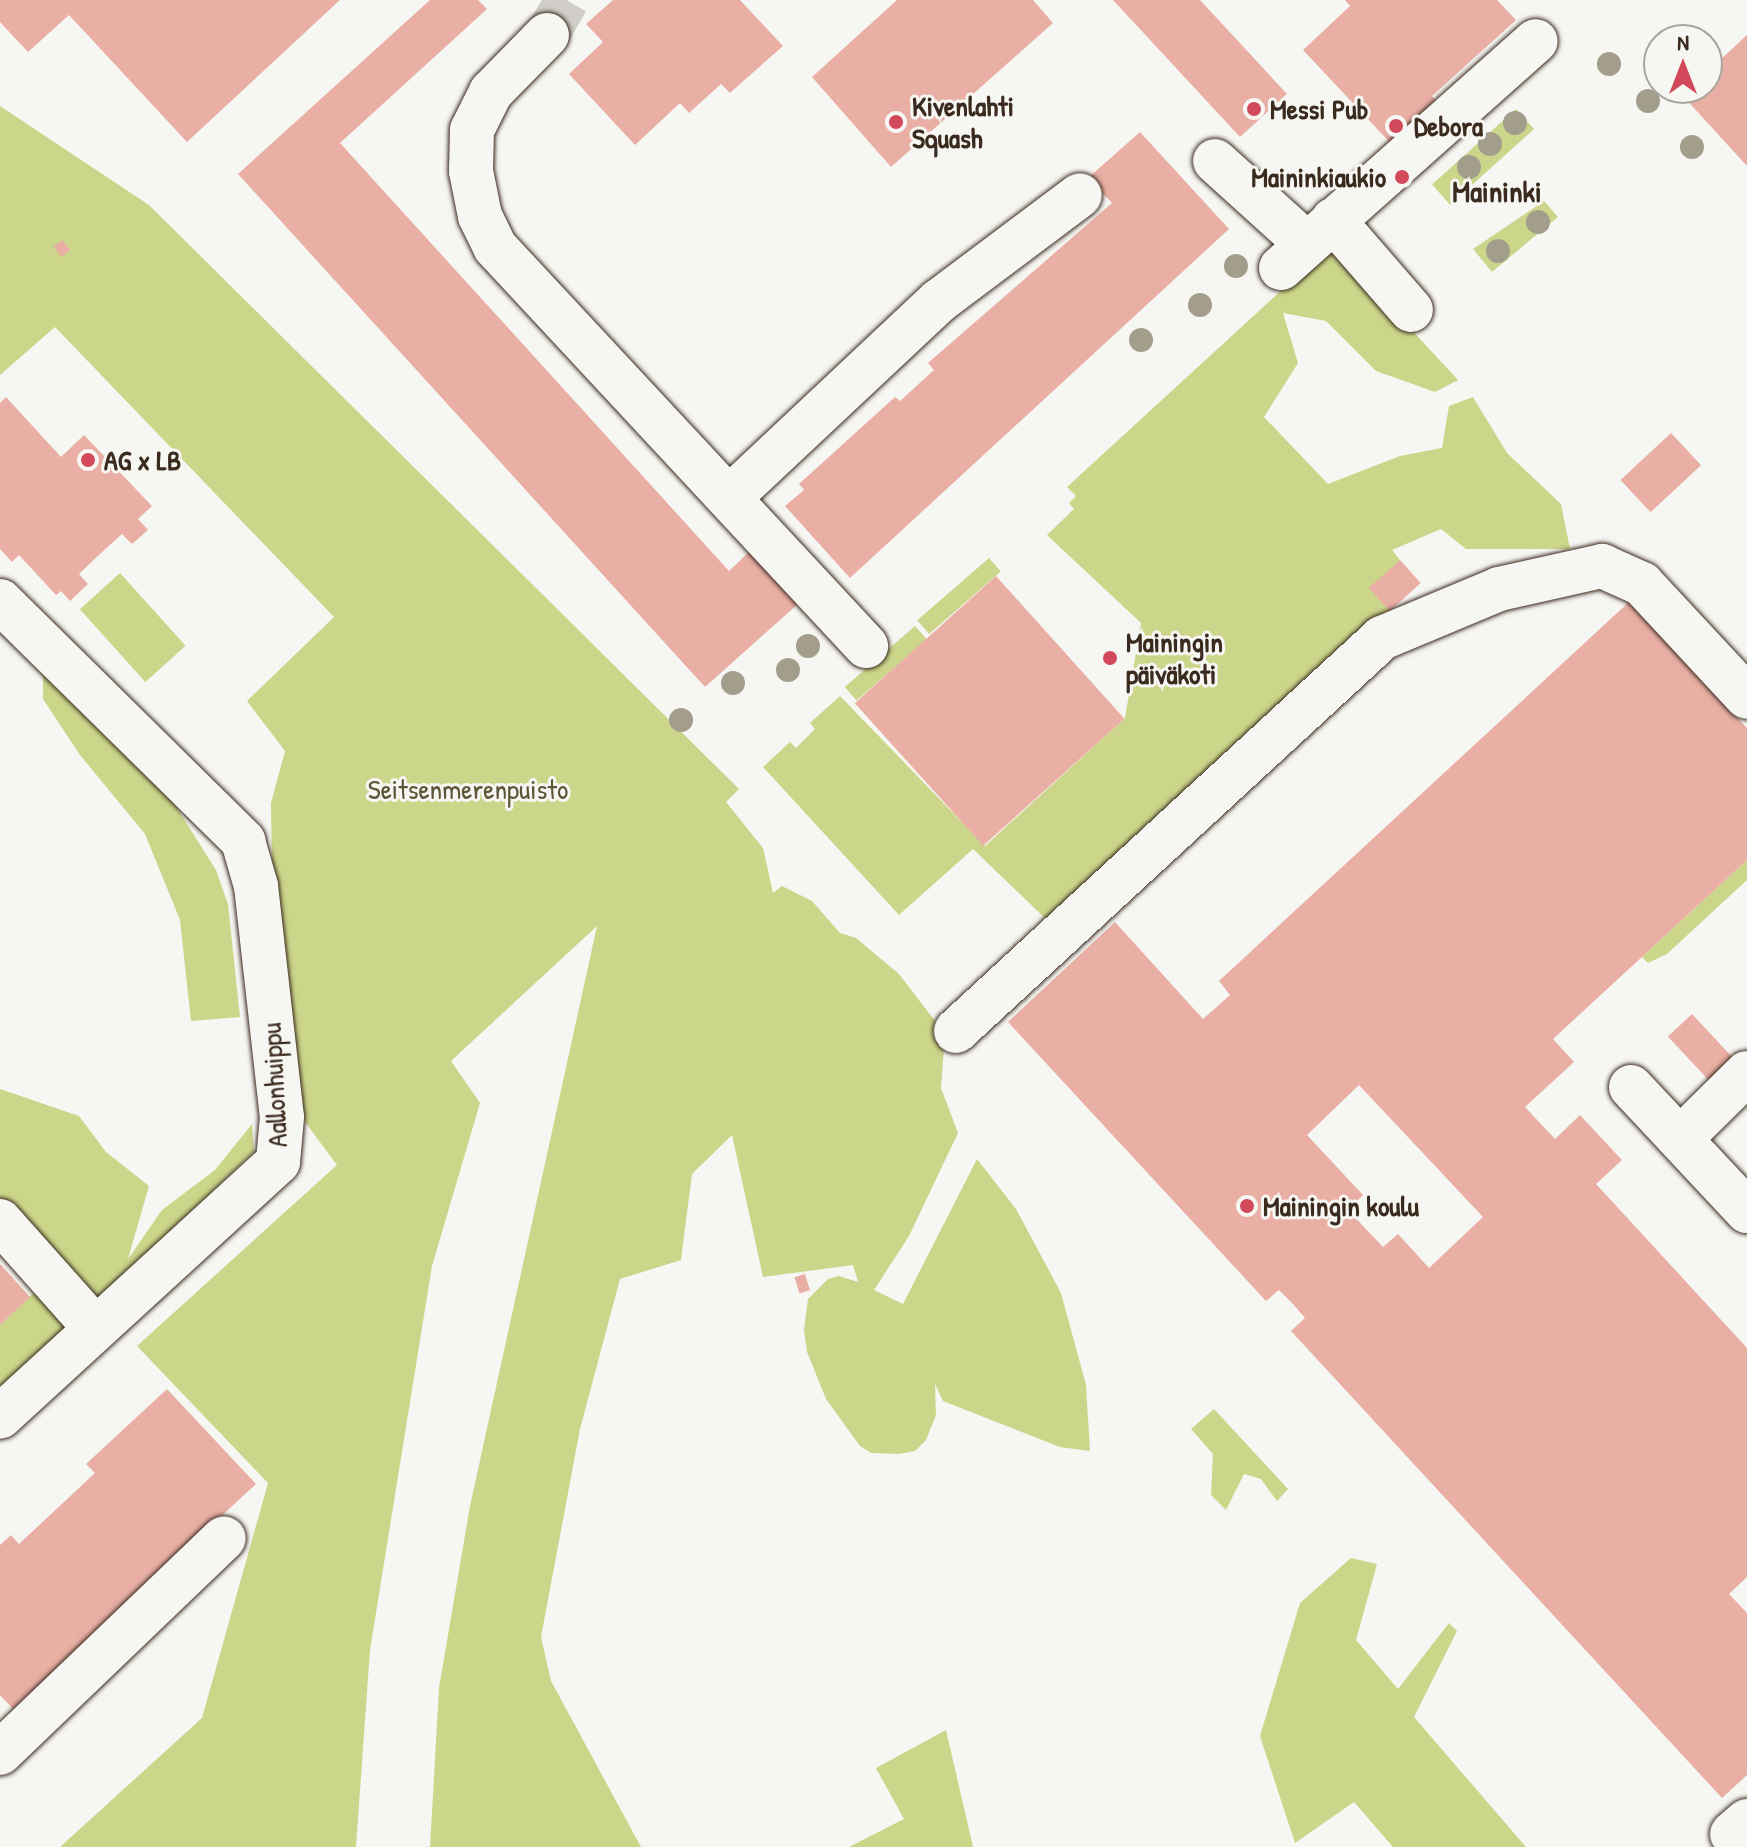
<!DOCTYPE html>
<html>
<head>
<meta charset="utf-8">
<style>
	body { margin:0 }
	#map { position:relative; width:1747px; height:1847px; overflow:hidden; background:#f6f6f2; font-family:"Patrick Hand",sans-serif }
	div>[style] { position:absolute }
	.green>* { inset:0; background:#cbd68a; transform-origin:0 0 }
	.building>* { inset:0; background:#e9afa5; transform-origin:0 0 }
	.minor-tunnel>* { height:44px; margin-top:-22px; transform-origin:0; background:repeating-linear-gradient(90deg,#d1cdc8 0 44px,transparent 0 66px) }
	.roads { filter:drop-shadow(0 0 2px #3b2a1e) drop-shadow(0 0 2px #3b2a1e) }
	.minor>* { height:44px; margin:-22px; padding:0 22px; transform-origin:22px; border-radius:22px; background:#f6f6f2 }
	.trees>* { width:24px; height:24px; margin:-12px; border-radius:50%; background:#a39d8c }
	.dots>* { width:22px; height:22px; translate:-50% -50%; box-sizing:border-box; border:4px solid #f6f6f2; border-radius:50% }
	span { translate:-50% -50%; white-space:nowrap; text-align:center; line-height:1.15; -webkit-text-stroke:6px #f6f6f2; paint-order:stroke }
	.poi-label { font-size:28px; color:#3b2a1e; font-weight:700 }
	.left { translate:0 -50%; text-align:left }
	.right { translate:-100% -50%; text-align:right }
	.park-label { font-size:28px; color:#5f5539 }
	.street-label { font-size:28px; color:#3b2a1e }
	.neighbourhood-label { font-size:30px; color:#3b2a1e; font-weight:700 }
	.north { position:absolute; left:1643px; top:24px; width:80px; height:80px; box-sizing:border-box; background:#f6f6f2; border:2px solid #aba49d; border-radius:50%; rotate:0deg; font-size:22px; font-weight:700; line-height:32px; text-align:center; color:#3b2a1e }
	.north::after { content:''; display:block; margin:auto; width:28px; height:36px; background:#d1495b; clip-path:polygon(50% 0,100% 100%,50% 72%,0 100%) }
</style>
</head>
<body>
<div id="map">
	<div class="green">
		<div style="clip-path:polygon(0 106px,149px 205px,739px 789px,726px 802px,763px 848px,773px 893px,782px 886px,812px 901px,840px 933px,856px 938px,899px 974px,945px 1034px,941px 1088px,958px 1133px,909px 1236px,874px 1290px,903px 1304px,977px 1159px,1016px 1209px,1061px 1293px,1086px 1385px,1090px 1451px,1060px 1447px,943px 1401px,935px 1384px,936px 1415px,926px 1440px,915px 1451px,899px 1454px,871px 1453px,860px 1446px,826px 1399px,807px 1352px,804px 1330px,808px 1299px,828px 1279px,839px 1276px,858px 1282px,853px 1265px,763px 1277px,732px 1135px,692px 1174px,681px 1260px,620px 1279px,580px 1429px,541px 1637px,551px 1681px,641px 1847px,430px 1847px,439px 1688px,470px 1506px,597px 926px,451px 1061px,480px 1103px,432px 1266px,370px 1650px,356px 1847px,60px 1847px,202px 1718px,268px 1483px,137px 1346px,337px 1165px,305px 1122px,272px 879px,271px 803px,285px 751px,247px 701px,334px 617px,55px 327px,0 375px)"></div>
		<div style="left:1516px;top:109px;width:27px;height:113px;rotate:48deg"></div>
		<div style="clip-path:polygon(1544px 201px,1558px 217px,1492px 272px,1473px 249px)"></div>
		<div style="clip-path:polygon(1332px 244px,1458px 380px,1435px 392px,1376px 371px,1326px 321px,1283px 313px,1298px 363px,1264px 417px,1328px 484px,1400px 456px,1442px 448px,1449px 406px,1473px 397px,1507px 453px,1561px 504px,1570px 549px,1466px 549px,1441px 529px,1392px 550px,1400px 560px,1390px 611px,1051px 924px,973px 849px,899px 915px,763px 767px,790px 742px,796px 748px,815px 729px,810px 723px,840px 696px,985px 846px,1078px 761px,1125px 718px,1141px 623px,1047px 535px,1074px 509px,1069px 503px,1076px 496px,1067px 487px)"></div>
		<div style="left:989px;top:558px;width:18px;height:95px;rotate:49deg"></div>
		<div style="left:120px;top:573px;width:98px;height:54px;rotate:48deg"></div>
		<div style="left:915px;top:626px;width:18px;height:93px;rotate:49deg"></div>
		<div style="clip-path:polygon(43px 676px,65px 687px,175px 805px,216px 870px,228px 904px,240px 1017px,191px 1021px,180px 920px,145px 834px,80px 755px,43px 699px)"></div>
		<div style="clip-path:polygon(1747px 860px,1747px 880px,1667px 954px,1648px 963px,1642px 957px)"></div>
		<div style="clip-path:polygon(0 1089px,79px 1116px,106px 1152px,149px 1186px,128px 1259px,162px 1210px,215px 1170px,252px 1124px,254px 1152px,96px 1301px,0 1199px)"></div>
		<div style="clip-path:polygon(42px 1285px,67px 1327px,0 1393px,0 1325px)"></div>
		<div style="clip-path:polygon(1214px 1409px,1288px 1489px,1277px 1501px,1261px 1479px,1244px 1474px,1226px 1510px,1211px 1495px,1213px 1454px,1191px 1429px)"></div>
		<div style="clip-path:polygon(1351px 1558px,1377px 1564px,1356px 1640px,1398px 1689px,1449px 1623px,1457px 1631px,1414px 1717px,1526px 1847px,1393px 1847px,1354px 1802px,1295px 1843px,1260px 1736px,1300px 1603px)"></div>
		<div style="clip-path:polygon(946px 1730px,973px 1847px,849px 1847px,904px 1819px,876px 1768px)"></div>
	</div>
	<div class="building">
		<div style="clip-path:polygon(0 0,340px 0,187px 142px,69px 15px,28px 52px,0 22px)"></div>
		<div style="clip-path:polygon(430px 0,478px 0,487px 9px,340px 143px,729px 571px,751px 550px,799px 603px,705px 687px,238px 174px)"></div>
		<div style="clip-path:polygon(613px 0,740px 0,783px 46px,730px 93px,721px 84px,689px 113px,680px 103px,635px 145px,569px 74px,603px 42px,586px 24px)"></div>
		<div style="clip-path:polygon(897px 0,1033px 0,1053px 23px,891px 167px,812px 77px)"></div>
		<div style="clip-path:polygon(1113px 0,1200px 0,1287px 94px,1240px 137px)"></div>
		<div style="clip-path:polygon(1345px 0,1497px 0,1516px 20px,1432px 96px,1443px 108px,1396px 149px,1303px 50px,1350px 6px)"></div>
		<div style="clip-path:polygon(1747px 35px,1747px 166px,1682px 95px,1690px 88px,1707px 88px,1707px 72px)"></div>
		<div style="clip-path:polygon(1140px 132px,1229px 229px,850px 578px,785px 506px,804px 490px,799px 484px,895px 397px,900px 401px,934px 370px,928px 363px,1112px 203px,1088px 178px)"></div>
		<div style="left:62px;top:240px;width:13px;height:11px;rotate:51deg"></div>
		<div style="clip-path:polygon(6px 397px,61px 457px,84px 435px,152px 506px,138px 519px,148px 530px,132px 544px,122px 534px,101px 553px,79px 574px,88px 584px,70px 601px,61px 591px,56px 595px,19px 555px,12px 562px,0 549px,0 403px)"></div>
		<div style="left:1671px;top:433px;width:44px;height:69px;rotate:47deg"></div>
		<div style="left:1400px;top:560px;width:31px;height:42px;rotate:48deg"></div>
		<div style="left:996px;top:576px;width:192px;height:190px;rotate:48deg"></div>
		<div style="clip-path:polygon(evenodd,1630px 601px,1747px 728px,1747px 860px,1553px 1039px,1574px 1062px,1525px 1107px,1555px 1139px,1580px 1115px,1593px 1129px,1622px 1160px,1596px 1184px,1747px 1348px,1747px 1577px,1729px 1594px,1747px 1613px,1747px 1775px,1722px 1798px,1291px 1331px,1305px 1318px,1292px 1303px,1279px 1290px,1266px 1301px,1008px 1022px,1115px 922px,1203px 1019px,1230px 995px,1219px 981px,1630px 601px,1359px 1085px,1483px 1217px,1429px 1268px,1398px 1234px,1383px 1247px,1348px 1210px,1363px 1195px,1307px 1135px,1359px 1085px)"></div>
		<div style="left:1692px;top:1014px;width:63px;height:33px;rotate:47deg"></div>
		<div style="clip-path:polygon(0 1264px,30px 1297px,0 1325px)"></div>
		<div style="left:805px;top:1274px;width:17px;height:11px;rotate:73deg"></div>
		<div style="clip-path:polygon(167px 1389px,256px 1484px,13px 1709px,0 1695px,0 1545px,11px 1535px,19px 1544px,95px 1473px,86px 1464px)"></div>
	</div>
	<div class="minor-tunnel">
		<div style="left:547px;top:35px;width:40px;rotate:-60.3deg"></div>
	</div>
	<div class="roads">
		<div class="minor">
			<div style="left:547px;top:35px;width:80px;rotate:134.5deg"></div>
			<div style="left:491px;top:92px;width:42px;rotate:116.6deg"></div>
			<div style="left:472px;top:130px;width:41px;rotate:91.4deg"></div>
			<div style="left:471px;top:171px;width:46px;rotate:78.7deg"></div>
			<div style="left:480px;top:216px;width:34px;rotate:64deg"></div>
			<div style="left:495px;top:247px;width:545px;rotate:47.08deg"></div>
			<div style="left:1215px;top:161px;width:124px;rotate:42.1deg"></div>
			<div style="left:1333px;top:220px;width:119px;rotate:49.1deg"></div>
			<div style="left:1281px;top:268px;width:341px;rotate:-41.7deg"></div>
			<div style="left:729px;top:498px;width:288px;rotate:-43.2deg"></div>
			<div style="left:939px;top:301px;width:176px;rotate:-36.9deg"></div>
			<div style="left:0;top:601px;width:342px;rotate:44.6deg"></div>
			<div style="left:243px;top:841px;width:47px;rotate:73.9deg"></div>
			<div style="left:256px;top:886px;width:232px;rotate:83.6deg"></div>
			<div style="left:282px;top:1117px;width:45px;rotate:95.1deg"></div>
			<div style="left:278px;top:1162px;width:377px;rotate:137.5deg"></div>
			<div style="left:956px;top:1031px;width:580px;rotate:-42.69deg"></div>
			<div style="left:1382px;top:638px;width:127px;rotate:-22.7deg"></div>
			<div style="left:1499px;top:589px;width:106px;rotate:-12.6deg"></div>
			<div style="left:1602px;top:566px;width:44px;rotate:24.2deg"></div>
			<div style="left:1642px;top:584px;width:154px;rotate:47.1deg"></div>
			<div style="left:1631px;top:1087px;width:170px;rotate:46.9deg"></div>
			<div style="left:1680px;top:1139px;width:94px;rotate:-44.6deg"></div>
			<div style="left:0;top:1221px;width:144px;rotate:48.4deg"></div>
			<div style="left:0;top:1753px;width:310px;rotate:-43.8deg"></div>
			<div style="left:1732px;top:1834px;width:20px;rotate:-41deg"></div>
		</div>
	</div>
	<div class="trees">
		<div style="left:1609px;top:64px"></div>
		<div style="left:1648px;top:101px"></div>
		<div style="left:1515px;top:123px"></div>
		<div style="left:1490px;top:144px"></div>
		<div style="left:1692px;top:147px"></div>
		<div style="left:1469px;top:167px"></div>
		<div style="left:1538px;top:222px"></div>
		<div style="left:1498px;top:251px"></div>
		<div style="left:1236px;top:266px"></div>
		<div style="left:1200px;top:305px"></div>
		<div style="left:1141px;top:340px"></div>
		<div style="left:808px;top:646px"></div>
		<div style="left:788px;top:670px"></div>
		<div style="left:733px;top:683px"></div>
		<div style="left:681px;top:720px"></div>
	</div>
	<div class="dots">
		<div style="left:1254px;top:109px;background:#d1495b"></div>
		<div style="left:896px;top:122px;background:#d1495b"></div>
		<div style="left:1396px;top:126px;background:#d1495b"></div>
		<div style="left:1402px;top:177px;background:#d1495b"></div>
		<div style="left:88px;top:460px;background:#d1495b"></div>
		<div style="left:1110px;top:658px;background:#d1495b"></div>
		<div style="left:1247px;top:1206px;background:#d1495b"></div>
	</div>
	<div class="poi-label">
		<span class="left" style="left:912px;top:122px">Kivenlahti<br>Squash</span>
		<span class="left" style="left:1270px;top:109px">Messi Pub</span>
		<span class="left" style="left:1414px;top:126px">Debora</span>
		<span class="right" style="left:1386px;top:177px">Maininkiaukio</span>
		<span class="left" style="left:104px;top:460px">AG x LB</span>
		<span class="left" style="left:1126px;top:658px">Mainingin<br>päiväkoti</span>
		<span class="left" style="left:1263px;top:1206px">Mainingin koulu</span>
	</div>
	<div class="park-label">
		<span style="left:468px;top:789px">Seitsenmerenpuisto</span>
	</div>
	<div class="street-label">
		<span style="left:274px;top:1085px;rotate:-93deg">Aallonhuippu</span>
	</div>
	<div class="neighbourhood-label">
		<span style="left:1497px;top:191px">Maininki</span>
	</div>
	<div class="north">N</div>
</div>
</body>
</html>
